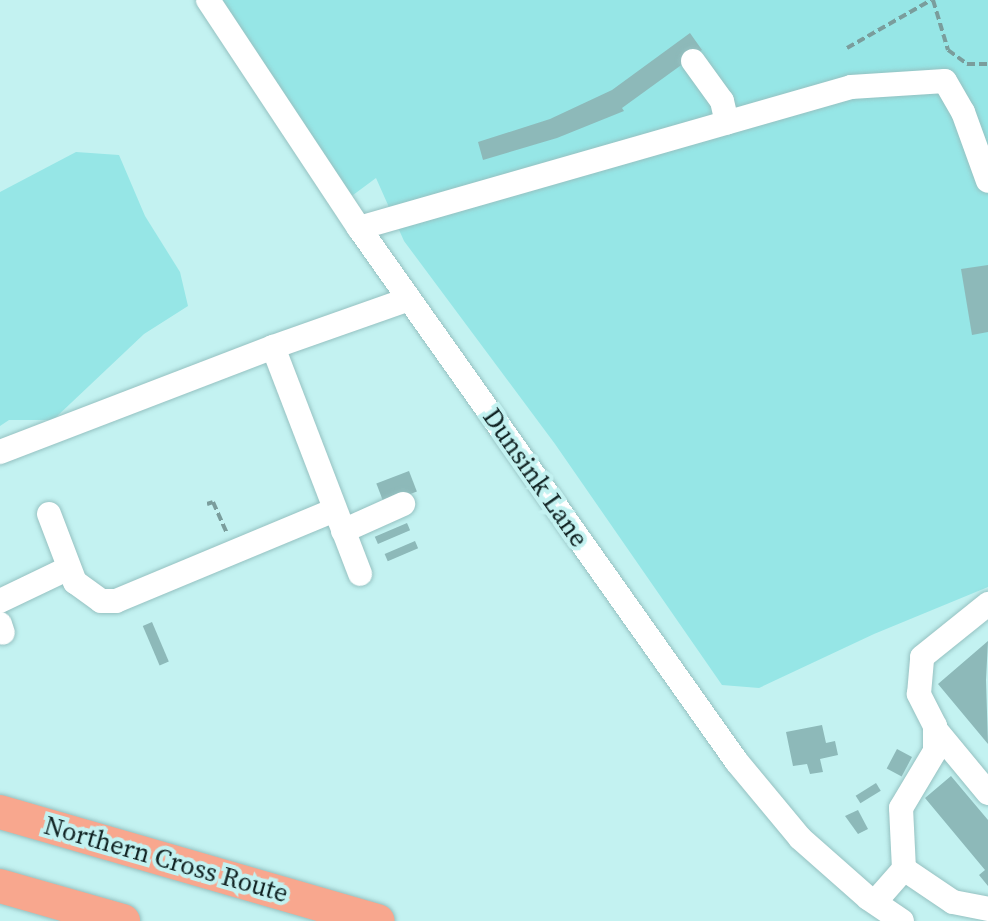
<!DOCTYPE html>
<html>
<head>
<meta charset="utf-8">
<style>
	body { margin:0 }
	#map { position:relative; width:988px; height:921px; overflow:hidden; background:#c3f2f1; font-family:"Source Serif 4",serif }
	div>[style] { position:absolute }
	.green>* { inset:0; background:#96e6e6 }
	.building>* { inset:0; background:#8db9b9; transform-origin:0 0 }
	.path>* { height:4px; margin-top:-2px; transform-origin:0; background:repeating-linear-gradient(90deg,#7a9d9c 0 8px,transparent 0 12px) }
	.roads { filter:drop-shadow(0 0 2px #95c1c1) drop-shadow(0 0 2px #95c1c1) }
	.minor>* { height:24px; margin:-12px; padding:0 12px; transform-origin:12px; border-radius:12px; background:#fff }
	.highway>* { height:34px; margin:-17px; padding:0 17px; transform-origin:17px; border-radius:17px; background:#f8a78e }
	span { translate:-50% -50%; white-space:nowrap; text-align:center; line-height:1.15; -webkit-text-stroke:8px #c3f2f1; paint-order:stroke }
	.street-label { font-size:26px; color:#112323 }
</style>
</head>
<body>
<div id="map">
	<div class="green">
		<div style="clip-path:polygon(218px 0,988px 0,988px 587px,874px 634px,759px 688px,722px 685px,555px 444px,404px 241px,376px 178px,349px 198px)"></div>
		<div style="clip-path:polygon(76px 152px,119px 155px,145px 216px,180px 272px,188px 306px,144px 334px,53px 420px,9px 420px,0 426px,0 192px)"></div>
	</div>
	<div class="building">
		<div style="clip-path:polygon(690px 33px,702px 50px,622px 108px,624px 111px,557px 138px,483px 160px,478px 142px,550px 119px,612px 90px)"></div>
		<div style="clip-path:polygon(988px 265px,988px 332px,972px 335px,961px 269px)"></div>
		<div style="left:409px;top:471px;width:22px;height:35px;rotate:69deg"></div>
		<div style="left:407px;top:523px;width:8px;height:35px;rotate:67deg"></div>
		<div style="left:415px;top:541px;width:8px;height:33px;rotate:67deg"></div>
		<div style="left:152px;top:622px;width:43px;height:10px;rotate:67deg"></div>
		<div style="clip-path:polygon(988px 641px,986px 680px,988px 744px,938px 684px)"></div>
		<div style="clip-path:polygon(822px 725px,826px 743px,835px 741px,838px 755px,820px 759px,823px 772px,810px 774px,807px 764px,793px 766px,786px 732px)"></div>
		<div style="left:897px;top:749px;width:17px;height:22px;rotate:28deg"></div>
		<div style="clip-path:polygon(951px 776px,988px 820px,988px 886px,979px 875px,985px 870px,925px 798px)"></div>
		<div style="left:876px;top:783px;width:9px;height:24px;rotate:58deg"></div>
		<div style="clip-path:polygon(858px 810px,868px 829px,858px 834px,845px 816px)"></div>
	</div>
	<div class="path">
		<div style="left:933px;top:0;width:52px;rotate:73.3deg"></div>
		<div style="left:948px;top:50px;width:24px;rotate:36deg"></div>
		<div style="left:967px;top:64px;width:21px"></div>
		<div style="left:847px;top:48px;width:97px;rotate:-29.7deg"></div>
		<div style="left:207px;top:504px;width:6px;rotate:-18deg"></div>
		<div style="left:213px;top:502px;width:35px;rotate:66deg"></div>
	</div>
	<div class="roads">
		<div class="minor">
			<div style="left:208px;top:0;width:273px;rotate:56.5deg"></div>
			<div style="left:359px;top:228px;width:654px;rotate:54.71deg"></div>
			<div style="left:737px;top:762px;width:99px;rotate:50.3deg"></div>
			<div style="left:800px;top:838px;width:91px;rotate:41.4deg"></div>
			<div style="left:868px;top:898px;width:41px;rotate:34.1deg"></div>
			<div style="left:693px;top:61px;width:49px;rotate:54.1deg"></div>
			<div style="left:722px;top:101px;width:22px;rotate:77deg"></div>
			<div style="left:359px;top:228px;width:512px;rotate:-15.99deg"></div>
			<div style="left:851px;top:87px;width:94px;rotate:-3.7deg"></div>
			<div style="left:945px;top:81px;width:36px;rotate:60deg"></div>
			<div style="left:963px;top:112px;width:73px;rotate:70.1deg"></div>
			<div style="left:273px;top:347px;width:243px;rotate:69deg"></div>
			<div style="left:0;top:452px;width:292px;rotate:-21deg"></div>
			<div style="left:273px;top:347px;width:144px;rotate:-19.4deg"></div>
			<div style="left:49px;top:514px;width:73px;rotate:69.1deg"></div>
			<div style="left:75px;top:582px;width:32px;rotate:36deg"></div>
			<div style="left:101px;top:601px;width:15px"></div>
			<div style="left:116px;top:601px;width:237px;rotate:-22.6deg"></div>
			<div style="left:343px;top:531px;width:66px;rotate:-24.2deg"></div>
			<div style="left:0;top:601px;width:76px;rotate:-25.6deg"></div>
			<div style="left:0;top:624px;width:9px;rotate:72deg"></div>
			<div style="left:935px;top:729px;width:83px;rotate:50.4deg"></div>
			<div style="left:904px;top:869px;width:61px;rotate:-92.8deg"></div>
			<div style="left:901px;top:808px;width:66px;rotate:-59.2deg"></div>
			<div style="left:935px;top:751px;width:25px;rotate:-90deg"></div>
			<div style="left:935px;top:726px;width:36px;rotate:-117deg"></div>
			<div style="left:919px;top:694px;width:37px;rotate:-85deg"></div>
			<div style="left:922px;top:657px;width:85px;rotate:-38.8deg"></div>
			<div style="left:875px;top:902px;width:44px;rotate:-48.7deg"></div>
			<div style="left:904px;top:869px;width:59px;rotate:34deg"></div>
			<div style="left:953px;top:902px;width:36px;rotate:11deg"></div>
		</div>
		<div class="highway">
			<div style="left:0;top:812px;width:393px;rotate:16.1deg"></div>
			<div style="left:0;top:886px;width:128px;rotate:15.9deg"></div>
		</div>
	</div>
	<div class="street-label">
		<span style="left:535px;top:478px;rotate:55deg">Dunsink Lane</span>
		<span style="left:166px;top:860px;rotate:16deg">Northern Cross Route</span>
	</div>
</div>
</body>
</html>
